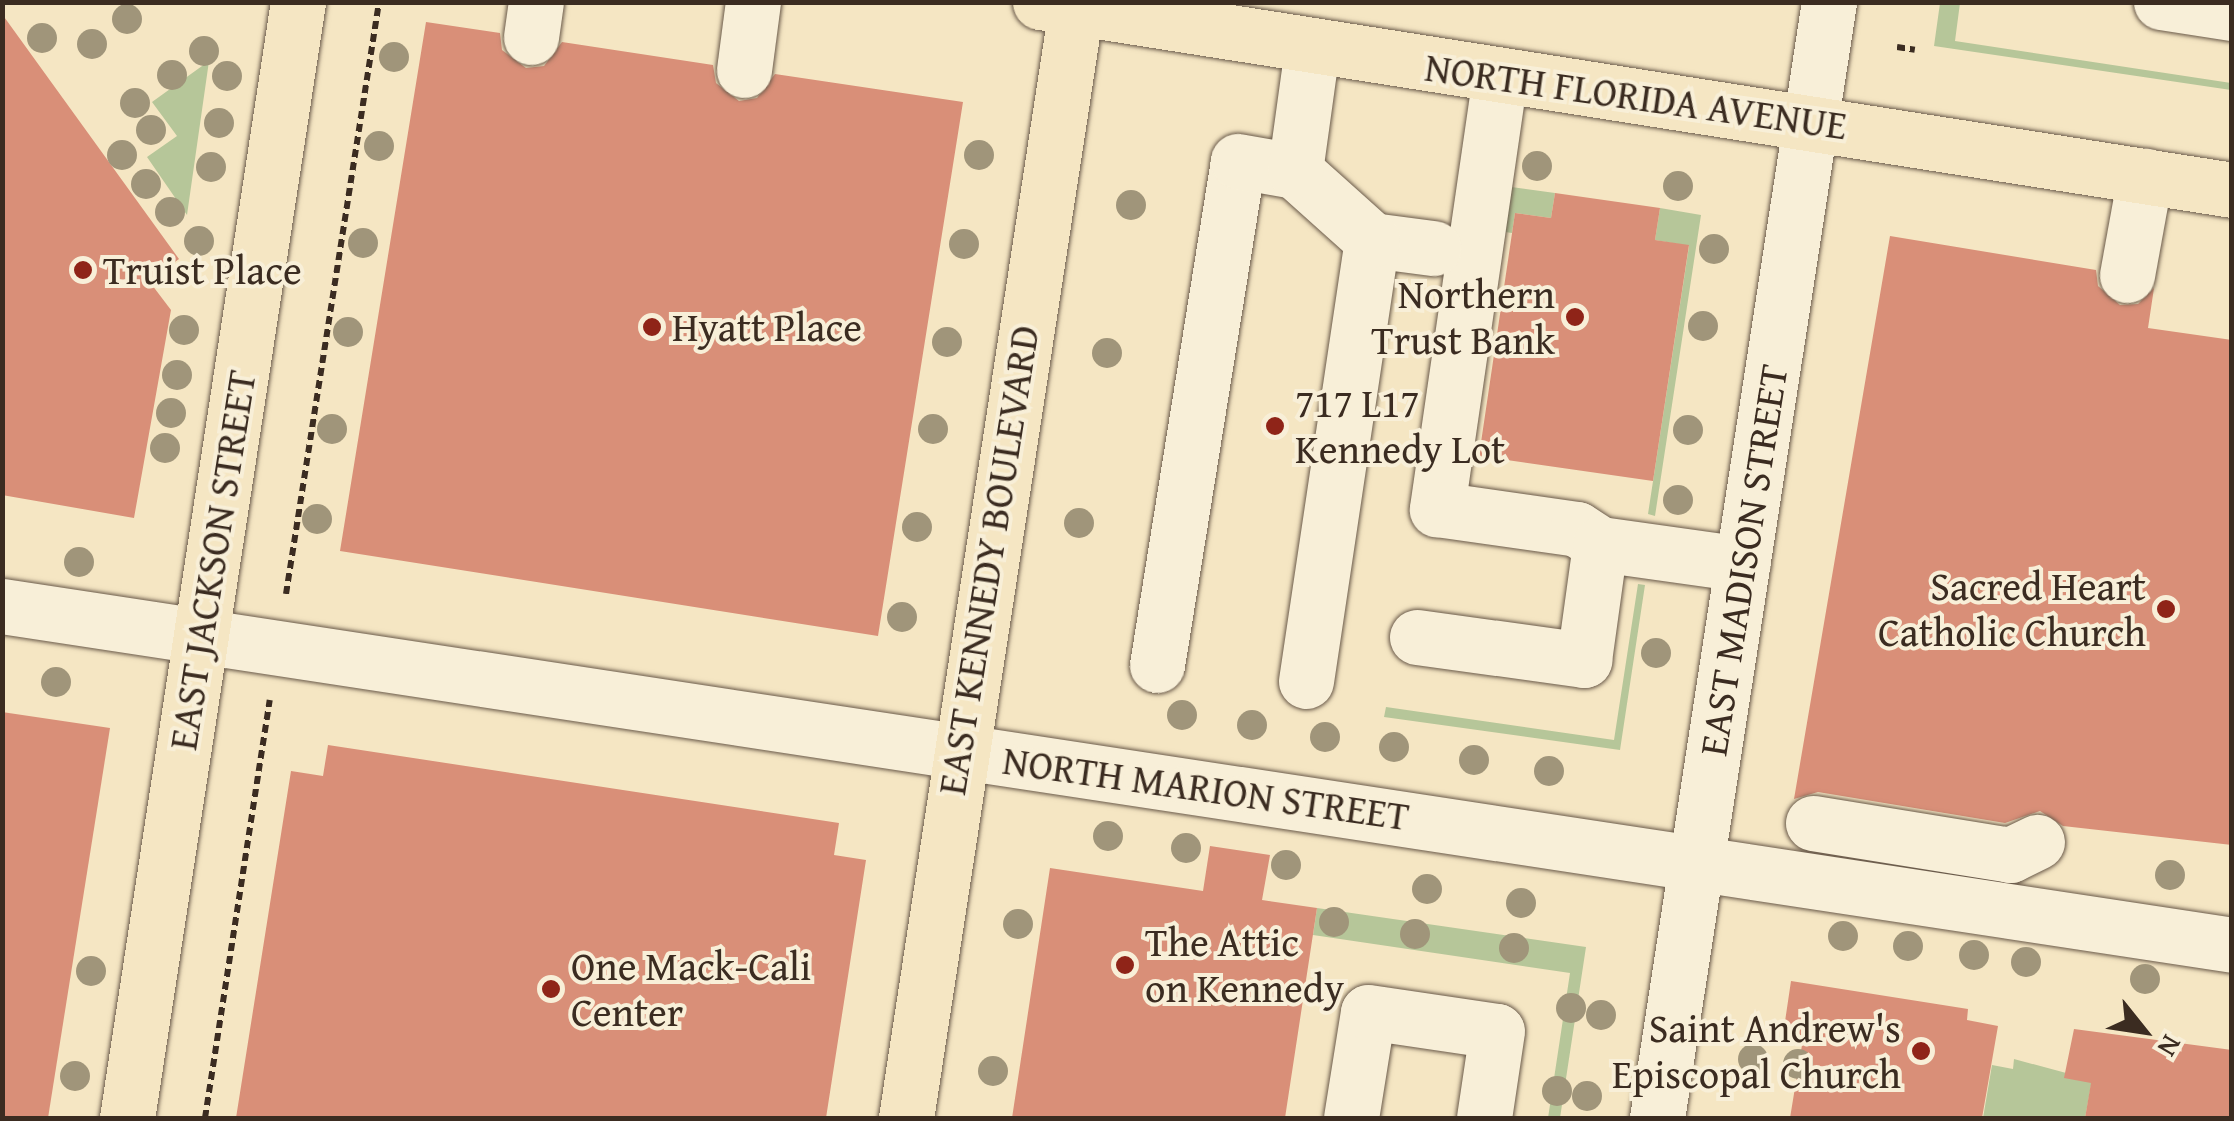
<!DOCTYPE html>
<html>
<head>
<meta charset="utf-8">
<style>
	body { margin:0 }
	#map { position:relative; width:2234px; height:1121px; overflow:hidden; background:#f5e6c3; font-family:"Gentium Book Plus",serif }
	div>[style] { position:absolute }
	.green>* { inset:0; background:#b6c699 }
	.building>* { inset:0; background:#d98f78 }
	.path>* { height:6px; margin-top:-3px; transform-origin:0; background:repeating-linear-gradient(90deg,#3b2c21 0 8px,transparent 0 13px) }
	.roads { filter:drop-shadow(0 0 2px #6a5a4a) drop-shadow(0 0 2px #6a5a4a) }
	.minor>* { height:55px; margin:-27.5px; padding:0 27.5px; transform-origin:27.5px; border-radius:27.5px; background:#f8efd8 }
	.major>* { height:55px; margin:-27.5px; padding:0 27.5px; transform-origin:27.5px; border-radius:27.5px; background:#f5e6c3 }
	.trees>* { width:30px; height:30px; margin:-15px; border-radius:50%; background:#a0957a }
	.dots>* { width:28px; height:28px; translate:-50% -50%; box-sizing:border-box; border:5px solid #f8efd8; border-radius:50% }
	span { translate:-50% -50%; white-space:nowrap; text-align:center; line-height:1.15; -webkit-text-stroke:8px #f8efd8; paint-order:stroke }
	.street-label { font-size:40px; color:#3b2c21 }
	.poi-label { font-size:40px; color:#3b2c21 }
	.left { translate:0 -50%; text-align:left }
	.right { translate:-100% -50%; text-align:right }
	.frame { position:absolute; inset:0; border:5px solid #3b2c21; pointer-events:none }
	.north { position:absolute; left:2094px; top:981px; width:100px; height:100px; -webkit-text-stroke:8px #f8efd8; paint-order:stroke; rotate:120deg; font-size:28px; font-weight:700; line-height:40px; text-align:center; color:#3b2c21 }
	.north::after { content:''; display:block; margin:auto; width:35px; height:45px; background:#3b2c21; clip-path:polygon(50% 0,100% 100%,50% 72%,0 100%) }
</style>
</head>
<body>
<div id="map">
	<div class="green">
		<div style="clip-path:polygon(1940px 3px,1960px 3px,1955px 41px,2231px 83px,2231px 90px,1934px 46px)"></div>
		<div style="clip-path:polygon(209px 61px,187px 215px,147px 157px,177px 136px,152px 102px)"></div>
		<div style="clip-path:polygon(1504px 186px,1555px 193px,1551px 218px,1515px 213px,1512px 233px,1498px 231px)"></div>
		<div style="clip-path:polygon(1660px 208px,1701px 215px,1655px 516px,1648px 514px,1689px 246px,1655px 240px)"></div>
		<div style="clip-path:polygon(1638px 584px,1645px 585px,1620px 750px,1384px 717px,1386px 707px,1614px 740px)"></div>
		<div style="clip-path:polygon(1317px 908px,1586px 947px,1560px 1118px,1548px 1118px,1570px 973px,1313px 935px)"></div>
		<div style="clip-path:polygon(2014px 1059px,2092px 1080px,2085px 1118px,1983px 1118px,1992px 1065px,2013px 1069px)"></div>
	</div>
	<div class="building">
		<div style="clip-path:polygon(2px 14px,179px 259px,149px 281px,171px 310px,134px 518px,2px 495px)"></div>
		<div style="clip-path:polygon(426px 22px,500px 33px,502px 50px,526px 68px,544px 66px,562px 42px,713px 65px,716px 83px,739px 101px,757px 98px,775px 74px,963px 102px,878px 636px,340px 551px)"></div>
		<div style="clip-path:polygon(1555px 193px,1660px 208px,1655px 240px,1689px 245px,1653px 481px,1479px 456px,1515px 213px,1551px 218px)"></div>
		<div style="clip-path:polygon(1890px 236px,2096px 270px,2098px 286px,2120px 305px,2138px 304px,2154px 288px,2148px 328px,2232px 340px,2232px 845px,2063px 826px,2040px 811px,2005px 823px,1818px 792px,1794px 799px)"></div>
		<div style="clip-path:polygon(2px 712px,110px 728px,48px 1118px,2px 1118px)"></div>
		<div style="clip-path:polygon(328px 745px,839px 823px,834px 855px,866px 860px,826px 1118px,236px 1118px,291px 771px,323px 776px)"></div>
		<div style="clip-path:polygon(1210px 846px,1270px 855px,1262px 900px,1317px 908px,1285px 1118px,1012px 1118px,1050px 868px,1203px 891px)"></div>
		<div style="clip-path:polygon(1791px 981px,1968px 1009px,1967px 1020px,1998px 1026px,1982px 1118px,1790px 1118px,1803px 1039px,1783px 1035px)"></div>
		<div style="clip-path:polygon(2074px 1029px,2232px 1050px,2232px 1118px,2085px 1118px,2091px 1083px,2064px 1078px)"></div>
	</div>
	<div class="path">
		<div style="left:1897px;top:47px;width:18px;rotate:9deg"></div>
		<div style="left:286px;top:594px;width:599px;rotate:-81.07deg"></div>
		<div style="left:205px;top:1118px;width:423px;rotate:-81.2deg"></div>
	</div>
	<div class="roads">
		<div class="minor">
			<div style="left:2161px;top:2px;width:72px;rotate:8.8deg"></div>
			<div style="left:531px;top:37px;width:35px;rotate:-82deg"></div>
			<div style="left:744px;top:70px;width:69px;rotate:-82.5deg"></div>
			<div style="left:1500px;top:76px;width:438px;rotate:98.3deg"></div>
			<div style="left:1437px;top:509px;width:141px;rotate:8.1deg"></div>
			<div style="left:1577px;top:529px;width:27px;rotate:33deg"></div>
			<div style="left:1372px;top:240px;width:62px;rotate:7.5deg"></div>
			<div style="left:2127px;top:275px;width:101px;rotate:-79.7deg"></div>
			<div style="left:2px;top:606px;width:2256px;rotate:8.64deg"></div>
			<div style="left:1417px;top:637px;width:169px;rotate:7.8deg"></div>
			<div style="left:1584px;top:660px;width:117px;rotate:-82.1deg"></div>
			<div style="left:1600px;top:544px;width:144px;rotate:8deg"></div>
			<div style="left:1157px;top:665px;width:510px;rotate:-80.87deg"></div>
			<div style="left:1238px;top:161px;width:58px;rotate:10deg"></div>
			<div style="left:1306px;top:681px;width:446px;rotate:-81.5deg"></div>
			<div style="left:1372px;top:240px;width:103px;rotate:-138.1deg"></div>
			<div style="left:1295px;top:171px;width:123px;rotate:-82.1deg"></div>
			<div style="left:1813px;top:823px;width:200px;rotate:9.2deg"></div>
			<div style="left:2010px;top:855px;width:30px;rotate:-26deg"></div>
			<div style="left:1351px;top:1118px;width:107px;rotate:-80.9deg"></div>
			<div style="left:1368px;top:1012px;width:130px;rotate:8.4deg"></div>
			<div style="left:1497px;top:1031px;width:88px;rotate:98.5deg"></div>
			<div style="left:1657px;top:1118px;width:1129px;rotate:-81.24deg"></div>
		</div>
		<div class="major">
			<div style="left:1040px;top:2px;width:1207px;rotate:8.96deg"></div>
			<div style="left:127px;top:1118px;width:1129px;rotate:-81.29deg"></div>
			<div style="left:906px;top:1118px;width:1129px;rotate:-81.29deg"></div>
		</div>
	</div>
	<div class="trees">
		<div style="left:127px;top:19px"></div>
		<div style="left:42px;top:38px"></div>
		<div style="left:92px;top:44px"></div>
		<div style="left:204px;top:51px"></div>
		<div style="left:394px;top:57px"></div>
		<div style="left:172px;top:75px"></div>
		<div style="left:227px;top:76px"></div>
		<div style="left:135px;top:103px"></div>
		<div style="left:219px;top:123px"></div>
		<div style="left:151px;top:130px"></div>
		<div style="left:379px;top:146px"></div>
		<div style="left:122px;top:155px"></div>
		<div style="left:979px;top:155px"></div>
		<div style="left:1537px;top:166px"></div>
		<div style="left:211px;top:167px"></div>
		<div style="left:146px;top:184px"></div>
		<div style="left:1678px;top:186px"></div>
		<div style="left:1131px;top:205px"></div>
		<div style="left:170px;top:212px"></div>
		<div style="left:199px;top:241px"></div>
		<div style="left:363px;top:243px"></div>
		<div style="left:964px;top:244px"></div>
		<div style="left:1714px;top:249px"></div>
		<div style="left:1703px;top:326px"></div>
		<div style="left:184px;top:330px"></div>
		<div style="left:348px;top:332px"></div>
		<div style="left:947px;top:342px"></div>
		<div style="left:1107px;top:353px"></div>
		<div style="left:177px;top:375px"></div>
		<div style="left:171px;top:413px"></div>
		<div style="left:332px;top:429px"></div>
		<div style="left:933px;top:429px"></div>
		<div style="left:1688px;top:430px"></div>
		<div style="left:165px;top:448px"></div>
		<div style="left:1678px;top:500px"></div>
		<div style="left:317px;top:519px"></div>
		<div style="left:1079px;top:523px"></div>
		<div style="left:917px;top:527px"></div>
		<div style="left:79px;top:562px"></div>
		<div style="left:902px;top:617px"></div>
		<div style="left:1656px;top:653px"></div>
		<div style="left:56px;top:682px"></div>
		<div style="left:1182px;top:715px"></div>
		<div style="left:1252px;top:725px"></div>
		<div style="left:1325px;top:737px"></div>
		<div style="left:1394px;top:747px"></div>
		<div style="left:1474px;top:760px"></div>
		<div style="left:1549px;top:771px"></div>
		<div style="left:1108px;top:836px"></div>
		<div style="left:1186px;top:848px"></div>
		<div style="left:1286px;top:865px"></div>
		<div style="left:2170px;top:875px"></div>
		<div style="left:1427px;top:889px"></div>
		<div style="left:1521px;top:903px"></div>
		<div style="left:1334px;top:922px"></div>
		<div style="left:1018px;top:924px"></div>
		<div style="left:1415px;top:934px"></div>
		<div style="left:1843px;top:936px"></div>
		<div style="left:1908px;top:946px"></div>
		<div style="left:1514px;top:948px"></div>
		<div style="left:1974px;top:955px"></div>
		<div style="left:2026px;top:962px"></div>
		<div style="left:91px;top:971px"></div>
		<div style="left:2145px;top:979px"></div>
		<div style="left:1571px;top:1008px"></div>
		<div style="left:1601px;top:1015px"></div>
		<div style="left:1753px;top:1059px"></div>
		<div style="left:1798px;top:1064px"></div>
		<div style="left:993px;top:1071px"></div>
		<div style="left:75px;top:1076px"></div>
		<div style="left:1557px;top:1091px"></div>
		<div style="left:1587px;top:1096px"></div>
	</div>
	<div class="dots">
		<div style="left:83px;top:270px;background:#8f2418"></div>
		<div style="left:1575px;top:317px;background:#8f2418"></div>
		<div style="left:652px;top:327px;background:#8f2418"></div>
		<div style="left:1275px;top:426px;background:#8f2418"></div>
		<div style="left:2166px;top:609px;background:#8f2418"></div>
		<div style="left:1125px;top:965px;background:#8f2418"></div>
		<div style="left:551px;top:989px;background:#8f2418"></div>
		<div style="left:1921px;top:1051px;background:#8f2418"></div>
	</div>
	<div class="street-label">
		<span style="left:1636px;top:96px;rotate:8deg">NORTH FLORIDA AVENUE</span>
		<span style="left:212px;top:560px;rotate:-81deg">EAST JACKSON STREET</span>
		<span style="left:988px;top:560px;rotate:-81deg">EAST KENNEDY BOULEVARD</span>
		<span style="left:1743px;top:560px;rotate:-81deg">EAST MADISON STREET</span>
		<span style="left:1206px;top:788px;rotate:8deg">NORTH MARION STREET</span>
	</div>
	<div class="poi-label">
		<span class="left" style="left:103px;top:270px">Truist Place</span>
		<span class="right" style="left:1555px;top:317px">Northern<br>Trust Bank</span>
		<span class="left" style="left:672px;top:327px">Hyatt Place</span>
		<span class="left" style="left:1295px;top:426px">717 L17<br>Kennedy Lot</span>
		<span class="right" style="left:2146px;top:609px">Sacred Heart<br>Catholic Church</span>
		<span class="left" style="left:1145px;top:965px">The Attic<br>on Kennedy</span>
		<span class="left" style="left:571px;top:989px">One Mack-Cali<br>Center</span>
		<span class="right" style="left:1901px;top:1051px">Saint Andrew's<br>Episcopal Church</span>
	</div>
	<div class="frame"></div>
	<div class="north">N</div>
</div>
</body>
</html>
